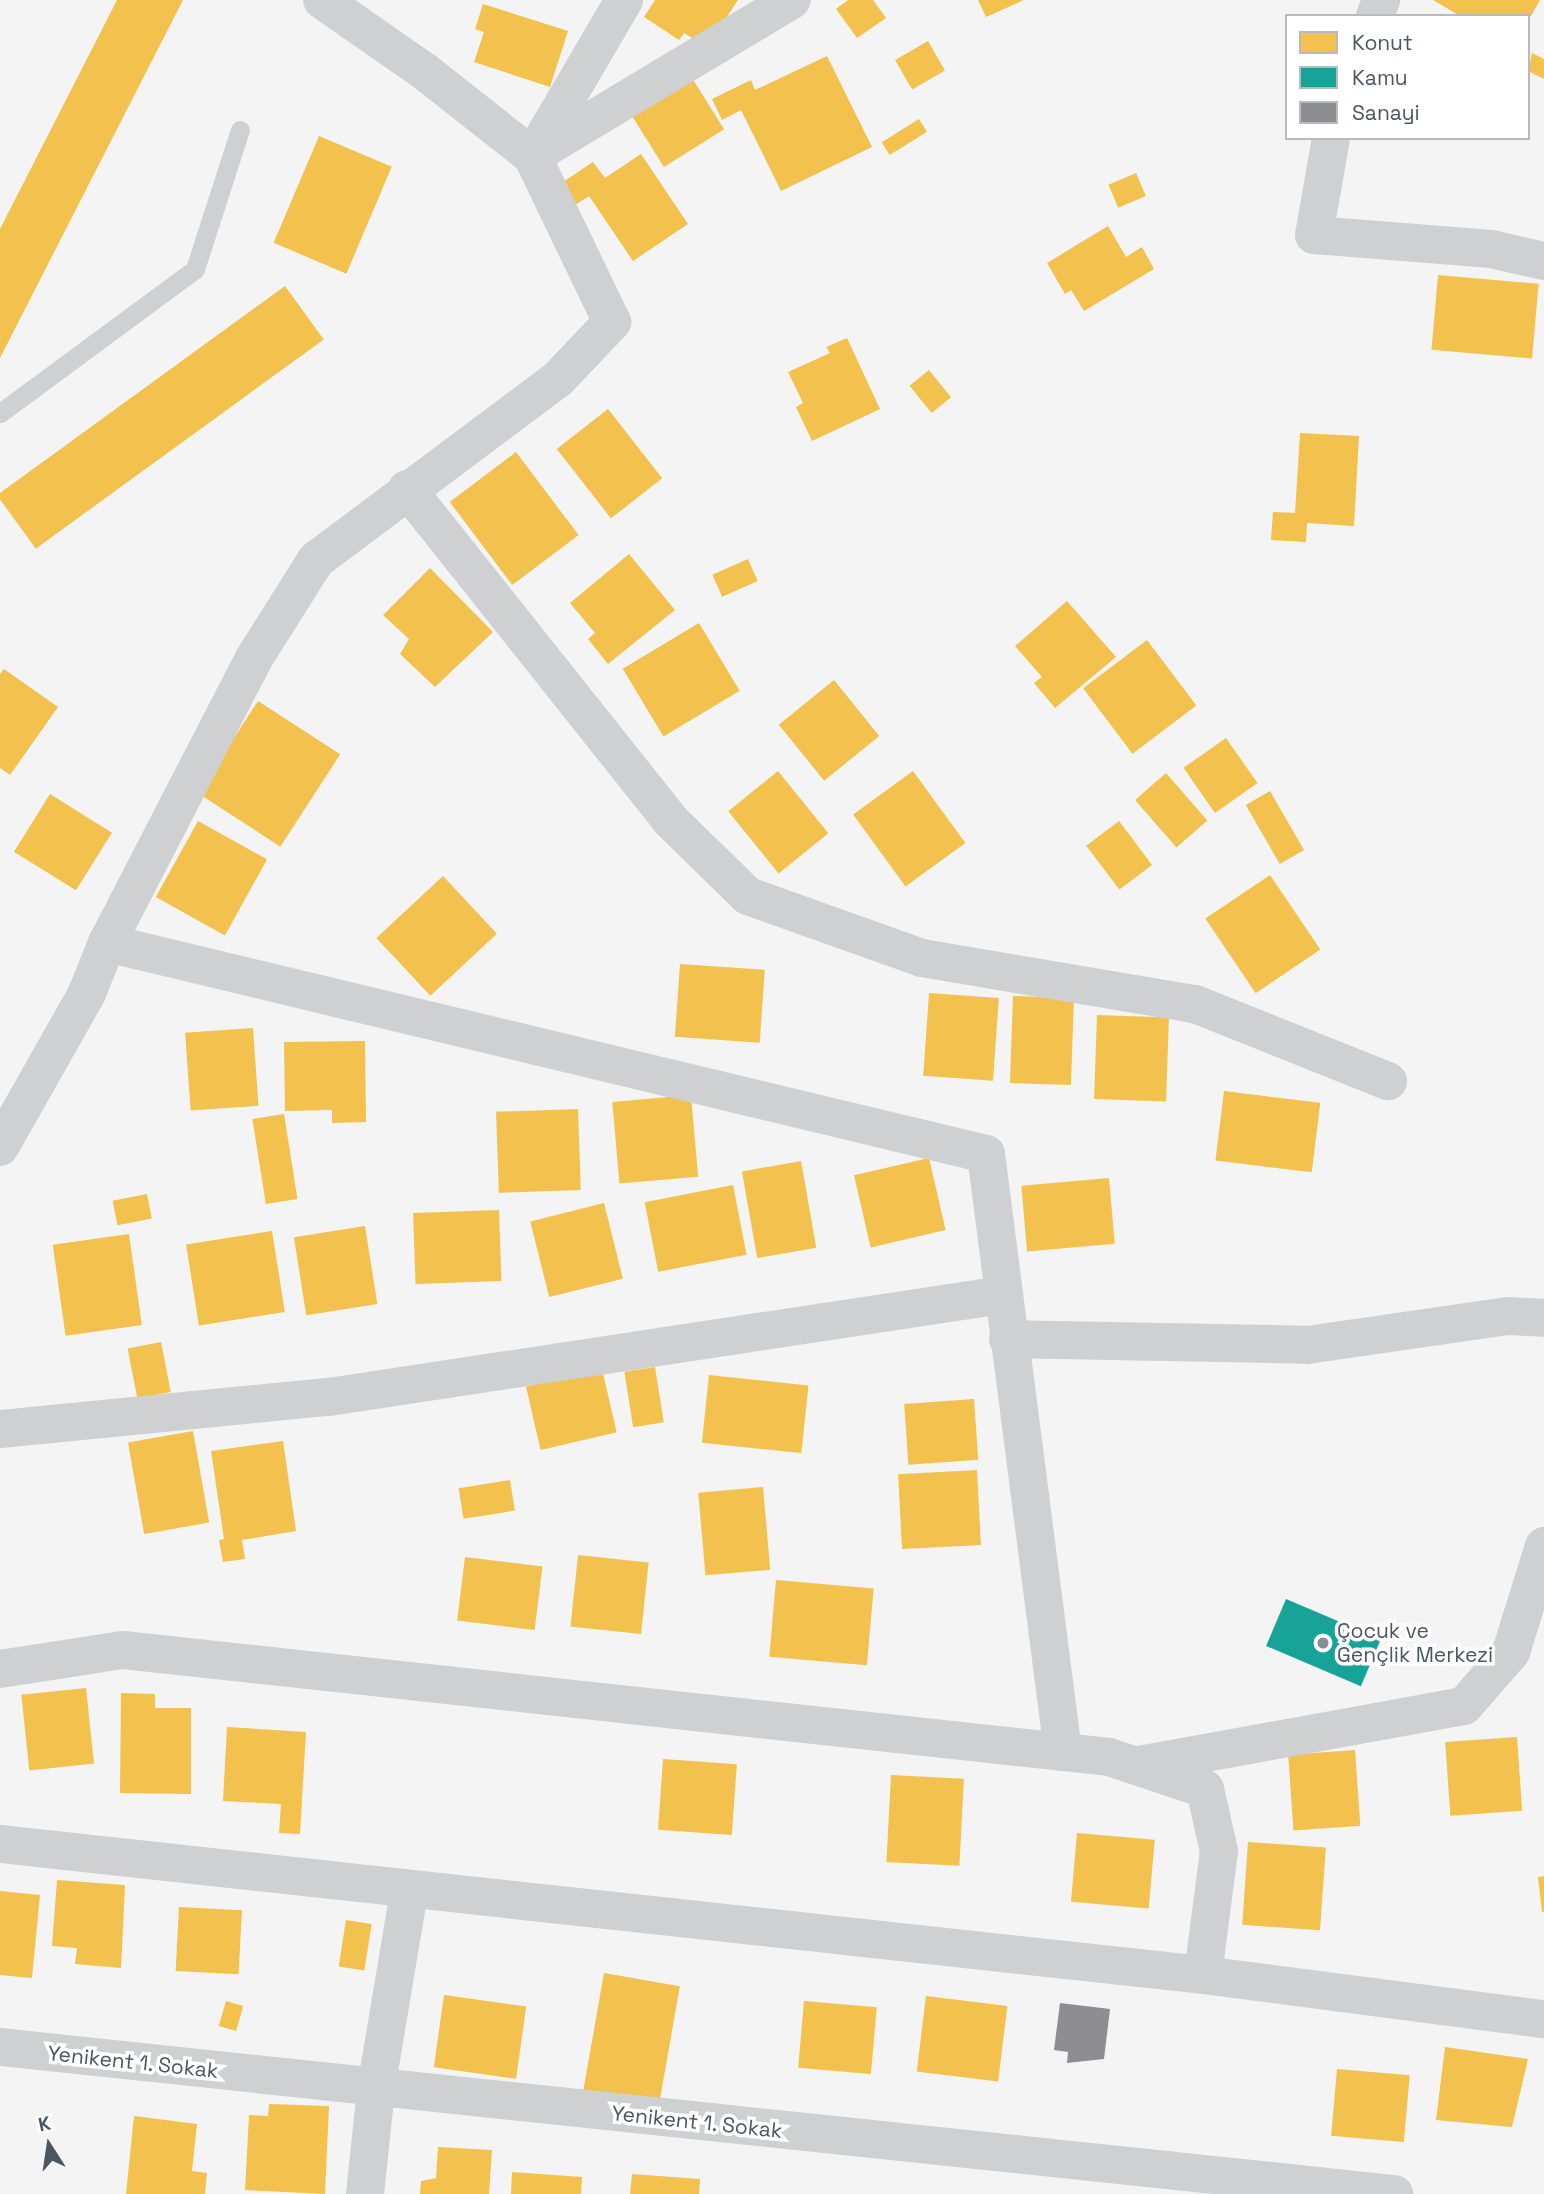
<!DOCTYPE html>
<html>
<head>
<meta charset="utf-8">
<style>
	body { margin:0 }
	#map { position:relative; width:1544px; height:2194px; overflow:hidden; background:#f4f4f4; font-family:"Space Grotesk",sans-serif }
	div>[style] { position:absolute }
	.homes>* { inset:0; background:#f2c14e; transform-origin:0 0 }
	.public>* { inset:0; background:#17a398; transform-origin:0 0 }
	.industry>* { inset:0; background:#8d8d92 }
	.service>* { height:19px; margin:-9.5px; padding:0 9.5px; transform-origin:9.5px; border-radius:9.5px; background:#ced0d2 }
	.minor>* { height:38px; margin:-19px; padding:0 19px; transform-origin:19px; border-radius:19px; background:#ced0d2 }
	.dots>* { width:19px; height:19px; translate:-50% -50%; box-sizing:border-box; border:4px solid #fff; border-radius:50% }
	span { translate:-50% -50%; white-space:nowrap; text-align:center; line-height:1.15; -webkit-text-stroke:7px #fff; paint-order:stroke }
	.poi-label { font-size:21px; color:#4a5661 }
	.left { translate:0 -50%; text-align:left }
	.street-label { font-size:21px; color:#4a5661 }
	.legend { position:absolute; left:1285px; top:14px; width:245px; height:126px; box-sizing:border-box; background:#fff; border:2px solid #b7bbc0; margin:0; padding:9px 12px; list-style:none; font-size:21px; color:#4a5661 }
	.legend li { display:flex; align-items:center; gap:14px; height:35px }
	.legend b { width:35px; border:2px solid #b7bbc0 }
	.north { position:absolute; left:14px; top:2110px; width:70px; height:70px; -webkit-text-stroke:5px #fff; paint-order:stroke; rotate:348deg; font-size:19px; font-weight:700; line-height:28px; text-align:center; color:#4a5661 }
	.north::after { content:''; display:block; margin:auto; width:24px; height:32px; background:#4a5661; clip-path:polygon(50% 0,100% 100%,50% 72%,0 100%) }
</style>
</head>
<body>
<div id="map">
	<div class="homes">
		<div style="clip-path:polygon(117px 0,183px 0,0 358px,0 229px)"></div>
		<div style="clip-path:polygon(655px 0,738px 0,707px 47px,684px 33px,679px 40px,644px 17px)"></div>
		<div style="clip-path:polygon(848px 0,873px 0,886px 18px,857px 38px,836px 9px)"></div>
		<div style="clip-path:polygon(978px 0,1024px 0,986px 17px)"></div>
		<div style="clip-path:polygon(1433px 0,1540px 0,1528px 21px,1528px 16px,1460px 16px)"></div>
		<div style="clip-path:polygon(483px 4px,568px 31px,550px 87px,474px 62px,484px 32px,475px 29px)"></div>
		<div style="left:928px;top:41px;width:34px;height:38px;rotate:60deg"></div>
		<div style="clip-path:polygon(1532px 53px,1544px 59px,1544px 79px,1528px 71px)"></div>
		<div style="clip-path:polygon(827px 56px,872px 147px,781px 191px,741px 110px,722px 120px,712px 99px,751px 80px,755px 90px)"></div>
		<div style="left:687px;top:70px;width:70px;height:71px;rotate:58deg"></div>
		<div style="left:919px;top:119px;width:15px;height:44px;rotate:58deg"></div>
		<div style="left:319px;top:136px;width:79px;height:116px;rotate:23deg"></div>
		<div style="clip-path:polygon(641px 154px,688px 224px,633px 261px,589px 196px,575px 205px,560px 184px,593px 162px,605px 178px)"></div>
		<div style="left:1136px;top:173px;width:25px;height:30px;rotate:67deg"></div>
		<div style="clip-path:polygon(1108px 226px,1126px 257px,1142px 247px,1154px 269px,1084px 311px,1071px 290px,1065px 294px,1047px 263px)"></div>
		<div style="left:1438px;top:275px;width:101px;height:75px;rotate:5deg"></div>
		<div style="left:285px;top:286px;width:66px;height:356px;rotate:54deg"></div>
		<div style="clip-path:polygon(847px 338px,880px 409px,812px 441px,796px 407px,803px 403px,788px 372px,830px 353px,826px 347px)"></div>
		<div style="left:929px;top:370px;width:35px;height:25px;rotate:51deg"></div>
		<div style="left:608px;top:409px;width:88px;height:65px;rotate:52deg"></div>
		<div style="clip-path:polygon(1300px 433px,1359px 436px,1354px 526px,1307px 523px,1306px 542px,1271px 540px,1273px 512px,1295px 513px)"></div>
		<div style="left:516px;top:452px;width:104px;height:83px;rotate:53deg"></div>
		<div style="clip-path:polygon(629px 554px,675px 610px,608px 664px,588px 639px,595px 633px,570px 603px)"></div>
		<div style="left:748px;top:559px;width:24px;height:39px;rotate:66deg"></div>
		<div style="clip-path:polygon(430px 568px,493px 632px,435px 687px,400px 654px,409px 639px,383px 615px)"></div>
		<div style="clip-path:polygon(1067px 601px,1116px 657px,1055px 708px,1034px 683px,1042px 677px,1015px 646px)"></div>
		<div style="left:699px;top:623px;width:79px;height:89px;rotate:59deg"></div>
		<div style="left:1147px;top:640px;width:82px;height:80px;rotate:53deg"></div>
		<div style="clip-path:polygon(4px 669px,58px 707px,10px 775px,0 768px,0 674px)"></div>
		<div style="left:834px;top:680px;width:72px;height:71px;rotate:51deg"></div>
		<div style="left:258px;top:701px;width:98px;height:110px;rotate:33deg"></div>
		<div style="left:1226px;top:738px;width:55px;height:52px;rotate:55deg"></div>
		<div style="left:778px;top:771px;width:80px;height:64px;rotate:51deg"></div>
		<div style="left:913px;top:771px;width:89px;height:74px;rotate:54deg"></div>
		<div style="left:1166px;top:773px;width:63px;height:41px;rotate:49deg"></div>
		<div style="left:1270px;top:791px;width:68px;height:28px;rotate:60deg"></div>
		<div style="left:50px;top:794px;width:73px;height:68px;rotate:32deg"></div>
		<div style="left:198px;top:821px;width:79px;height:87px;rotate:29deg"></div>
		<div style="left:1119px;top:821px;width:55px;height:41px;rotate:53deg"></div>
		<div style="left:1270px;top:875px;width:90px;height:78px;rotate:56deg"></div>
		<div style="left:443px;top:876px;width:79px;height:91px;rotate:47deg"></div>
		<div style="left:680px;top:964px;width:85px;height:73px;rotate:4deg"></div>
		<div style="left:929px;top:993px;width:70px;height:83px;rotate:4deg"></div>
		<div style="left:1013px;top:996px;width:61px;height:87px;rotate:2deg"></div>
		<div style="left:1097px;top:1015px;width:72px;height:84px;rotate:2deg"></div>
		<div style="left:253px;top:1028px;width:78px;height:68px;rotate:86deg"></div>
		<div style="clip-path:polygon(365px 1041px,366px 1122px,332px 1123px,332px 1110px,285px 1111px,284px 1042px)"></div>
		<div style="left:1224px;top:1091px;width:97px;height:70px;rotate:7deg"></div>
		<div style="left:691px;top:1095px;width:82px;height:79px;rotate:85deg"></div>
		<div style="left:578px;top:1109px;width:81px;height:82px;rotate:88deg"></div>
		<div style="left:284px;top:1114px;width:86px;height:32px;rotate:81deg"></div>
		<div style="left:929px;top:1158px;width:74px;height:77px;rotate:77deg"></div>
		<div style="left:801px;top:1161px;width:88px;height:60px;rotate:80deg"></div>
		<div style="left:1109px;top:1178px;width:66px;height:88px;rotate:85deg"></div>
		<div style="left:733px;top:1185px;width:71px;height:90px;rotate:79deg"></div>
		<div style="left:147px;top:1194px;width:25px;height:35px;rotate:79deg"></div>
		<div style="left:604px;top:1203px;width:78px;height:76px;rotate:76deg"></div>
		<div style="left:499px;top:1210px;width:71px;height:86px;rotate:88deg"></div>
		<div style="left:365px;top:1226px;width:79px;height:72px;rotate:81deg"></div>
		<div style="left:272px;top:1231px;width:82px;height:87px;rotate:81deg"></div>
		<div style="left:129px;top:1234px;width:92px;height:77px;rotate:82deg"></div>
		<div style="left:161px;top:1342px;width:51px;height:34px;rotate:79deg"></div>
		<div style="left:655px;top:1367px;width:56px;height:31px;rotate:81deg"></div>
		<div style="left:602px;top:1369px;width:65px;height:78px;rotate:77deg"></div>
		<div style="left:709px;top:1375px;width:100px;height:68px;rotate:6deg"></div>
		<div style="left:974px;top:1399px;width:61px;height:70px;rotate:86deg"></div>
		<div style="left:193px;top:1431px;width:93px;height:66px;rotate:80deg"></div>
		<div style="clip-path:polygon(283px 1441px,296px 1531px,242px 1540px,245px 1559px,223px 1562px,219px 1540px,224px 1539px,211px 1451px)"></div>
		<div style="left:977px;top:1470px;width:75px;height:79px;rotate:87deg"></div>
		<div style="left:510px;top:1480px;width:31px;height:52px;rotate:81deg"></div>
		<div style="left:763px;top:1487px;width:83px;height:65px;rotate:85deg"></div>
		<div style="left:578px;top:1555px;width:71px;height:72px;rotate:6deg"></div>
		<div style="left:465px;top:1557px;width:78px;height:64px;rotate:7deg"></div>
		<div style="left:776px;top:1580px;width:98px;height:77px;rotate:5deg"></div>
		<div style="left:86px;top:1688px;width:76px;height:65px;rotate:84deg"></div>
		<div style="clip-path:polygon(121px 1693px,155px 1694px,155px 1708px,191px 1708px,191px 1794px,120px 1793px)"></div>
		<div style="clip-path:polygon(227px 1727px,306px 1732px,300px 1834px,279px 1833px,281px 1804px,223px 1801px)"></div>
		<div style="left:1517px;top:1737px;width:74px;height:72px;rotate:86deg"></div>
		<div style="left:1355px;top:1750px;width:76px;height:67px;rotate:86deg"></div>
		<div style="left:663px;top:1759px;width:74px;height:71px;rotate:4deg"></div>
		<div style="left:891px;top:1775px;width:73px;height:87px;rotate:3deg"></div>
		<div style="left:1077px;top:1833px;width:78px;height:69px;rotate:5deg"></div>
		<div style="left:1248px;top:1842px;width:78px;height:83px;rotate:4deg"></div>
		<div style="clip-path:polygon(1544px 1876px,1544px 1912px,1542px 1912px,1538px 1877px)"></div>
		<div style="clip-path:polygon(57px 1880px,125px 1885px,121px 1968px,75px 1964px,77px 1948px,52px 1946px)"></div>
		<div style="clip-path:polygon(0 1891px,40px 1895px,32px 1978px,0 1975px)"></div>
		<div style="left:179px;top:1907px;width:63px;height:64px;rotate:3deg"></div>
		<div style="left:346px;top:1920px;width:26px;height:47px;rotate:9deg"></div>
		<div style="left:604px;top:1973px;width:77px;height:120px;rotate:10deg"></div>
		<div style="left:444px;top:1995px;width:83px;height:73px;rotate:8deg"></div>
		<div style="left:926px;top:1996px;width:82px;height:76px;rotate:7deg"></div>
		<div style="left:226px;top:2001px;width:18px;height:26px;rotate:16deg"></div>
		<div style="left:804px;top:2001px;width:73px;height:67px;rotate:5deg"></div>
		<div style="clip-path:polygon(1445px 2047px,1528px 2059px,1512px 2127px,1436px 2120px)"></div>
		<div style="left:1337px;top:2069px;width:73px;height:67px;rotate:5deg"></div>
		<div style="clip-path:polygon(269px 2104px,329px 2106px,325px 2194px,245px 2190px,249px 2115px,268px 2116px)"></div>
		<div style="clip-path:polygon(134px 2116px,197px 2124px,192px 2171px,207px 2173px,205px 2194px,126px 2194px)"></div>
		<div style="clip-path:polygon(438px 2147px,492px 2150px,489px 2194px,420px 2194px,421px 2181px,436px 2178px)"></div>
		<div style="clip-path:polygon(512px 2172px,582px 2177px,581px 2194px,511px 2194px)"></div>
		<div style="clip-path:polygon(632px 2174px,700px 2179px,699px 2194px,630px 2194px)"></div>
	</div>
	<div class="public">
		<div style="left:1286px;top:1599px;width:103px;height:51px;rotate:23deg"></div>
	</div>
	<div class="industry">
		<div style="clip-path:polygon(1060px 2003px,1110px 2009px,1104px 2059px,1067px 2063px,1068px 2052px,1054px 2050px)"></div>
	</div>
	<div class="service">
		<div style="left:0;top:413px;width:242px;rotate:-36.4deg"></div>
		<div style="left:195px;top:269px;width:146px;rotate:-72.1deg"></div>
	</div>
	<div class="minor">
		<div style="left:1375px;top:16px;width:17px;rotate:-69deg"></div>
		<div style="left:1331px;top:138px;width:98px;rotate:99.9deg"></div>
		<div style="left:1314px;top:235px;width:178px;rotate:4.5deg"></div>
		<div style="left:1491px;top:249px;width:54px;rotate:12.8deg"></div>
		<div style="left:535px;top:152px;width:176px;rotate:-59.6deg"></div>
		<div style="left:532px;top:156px;width:303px;rotate:-31deg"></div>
		<div style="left:407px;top:489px;width:423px;rotate:51.5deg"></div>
		<div style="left:670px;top:820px;width:109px;rotate:44.3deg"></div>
		<div style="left:748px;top:896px;width:185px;rotate:19.6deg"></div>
		<div style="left:922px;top:958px;width:277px;rotate:9.6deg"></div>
		<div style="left:1195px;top:1004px;width:208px;rotate:21.8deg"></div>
		<div style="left:107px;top:943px;width:904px;rotate:13.5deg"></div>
		<div style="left:986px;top:1154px;width:603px;rotate:82.66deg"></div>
		<div style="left:0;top:1147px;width:177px;rotate:-60.5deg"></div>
		<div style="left:87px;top:993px;width:54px;rotate:-68.2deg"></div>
		<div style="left:107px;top:943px;width:318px;rotate:-62.7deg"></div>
		<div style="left:253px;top:660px;width:118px;rotate:-57.8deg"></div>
		<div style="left:316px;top:560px;width:302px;rotate:-36.8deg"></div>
		<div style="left:558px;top:379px;width:79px;rotate:-46.5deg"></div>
		<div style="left:612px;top:322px;width:184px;rotate:-115.7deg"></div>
		<div style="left:532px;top:156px;width:137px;rotate:-141.8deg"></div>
		<div style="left:424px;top:71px;width:124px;rotate:-145.2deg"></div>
		<div style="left:1008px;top:1339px;width:299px;rotate:1.1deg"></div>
		<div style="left:1307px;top:1345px;width:203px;rotate:-8.2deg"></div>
		<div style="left:1508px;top:1316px;width:36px;rotate:3deg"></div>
		<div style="left:0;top:1429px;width:331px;rotate:-5.6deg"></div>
		<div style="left:329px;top:1397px;width:681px;rotate:-8.62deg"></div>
		<div style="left:0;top:1669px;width:124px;rotate:-8.8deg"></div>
		<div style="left:123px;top:1650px;width:992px;rotate:6.19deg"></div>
		<div style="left:1109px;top:1757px;width:101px;rotate:18.4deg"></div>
		<div style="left:1205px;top:1789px;width:64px;rotate:77.3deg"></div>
		<div style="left:1219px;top:1851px;width:125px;rotate:97.4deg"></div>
		<div style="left:1139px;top:1765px;width:330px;rotate:-10.3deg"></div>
		<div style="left:1464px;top:1706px;width:72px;rotate:-49deg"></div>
		<div style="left:1511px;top:1652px;width:111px;rotate:-72.7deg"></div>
		<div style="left:0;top:1844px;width:1210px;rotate:6.21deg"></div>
		<div style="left:1203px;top:1975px;width:344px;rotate:7.4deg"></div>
		<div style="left:0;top:2047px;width:1402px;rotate:6.02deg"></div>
		<div style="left:365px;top:2194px;width:106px;rotate:-84deg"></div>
		<div style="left:376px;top:2089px;width:200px;rotate:-80.5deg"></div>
	</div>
	<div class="dots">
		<div style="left:1323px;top:1643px;background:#868d94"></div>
	</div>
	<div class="poi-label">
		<span class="left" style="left:1337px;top:1643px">Çocuk ve<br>Gençlik Merkezi</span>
	</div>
	<div class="street-label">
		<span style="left:133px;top:2062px;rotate:6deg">Yenikent 1. Sokak</span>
		<span style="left:697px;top:2122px;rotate:6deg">Yenikent 1. Sokak</span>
	</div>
	<ul class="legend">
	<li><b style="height:19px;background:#f2c14e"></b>Konut</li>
	<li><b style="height:19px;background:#17a398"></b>Kamu</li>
	<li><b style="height:19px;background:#8d8d92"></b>Sanayi</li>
	</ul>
	<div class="north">K</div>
</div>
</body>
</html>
